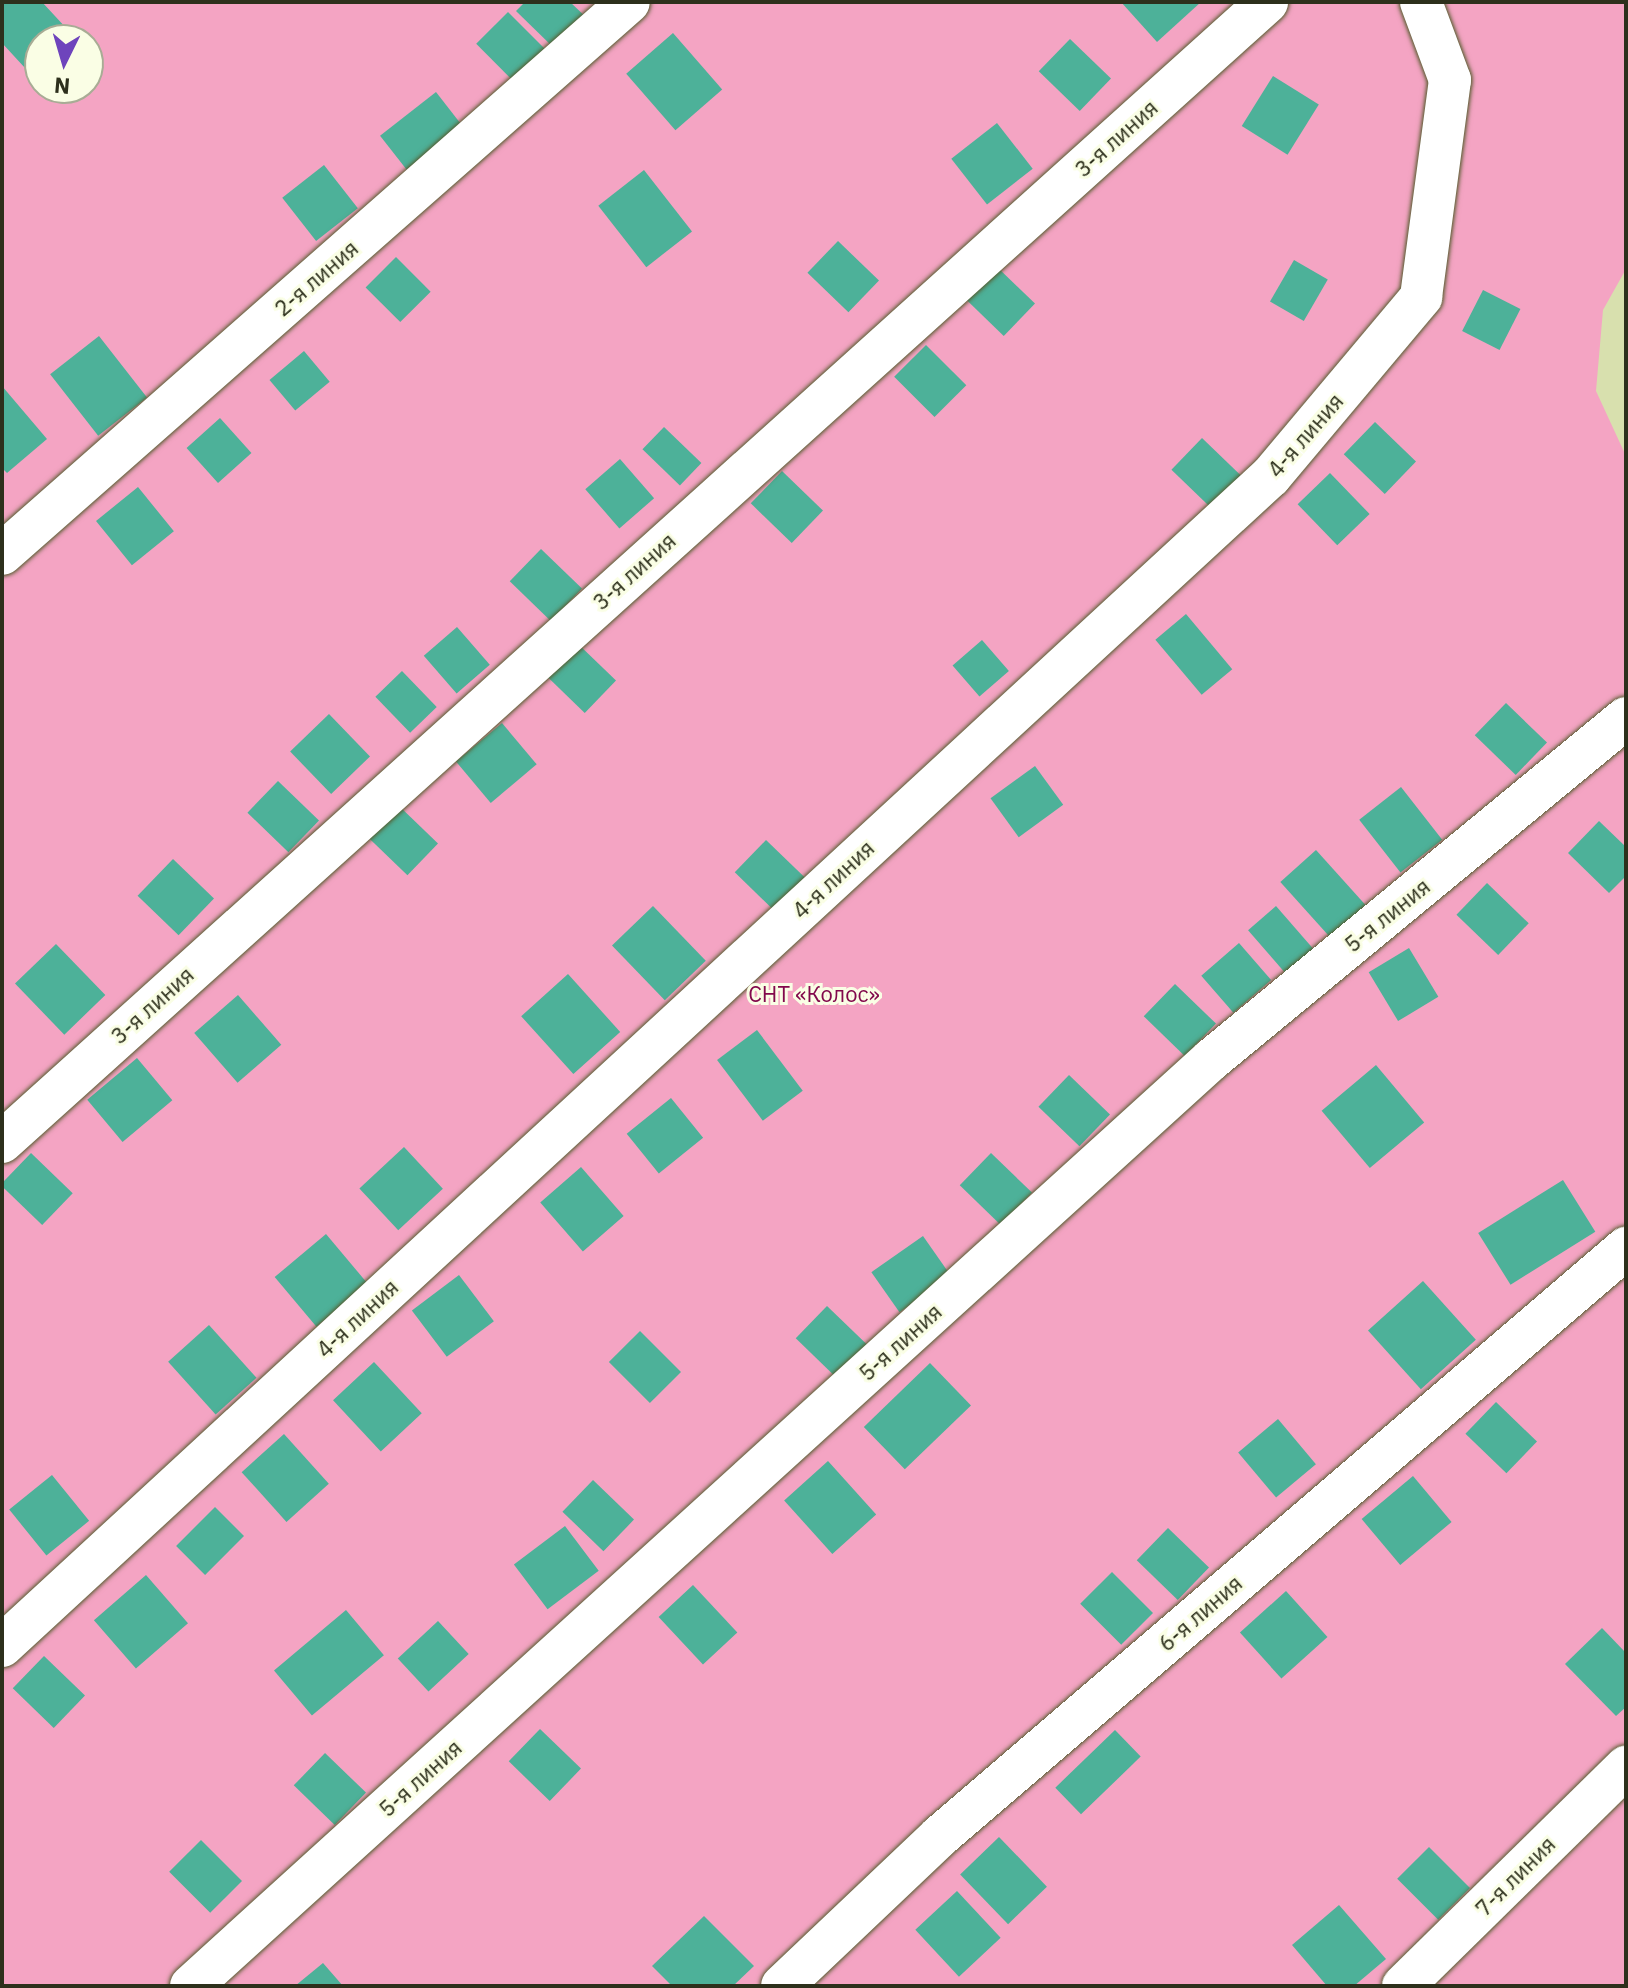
<!DOCTYPE html>
<html>
<head>
<meta charset="utf-8">
<style>
	body { margin:0 }
	#map { position:relative; width:1628px; height:1988px; overflow:hidden; background:#d8e0ae; font-family:"IBM Plex Sans",sans-serif }
	div>[style] { position:absolute }
	.green>* { inset:0; background:#f4a4c3 }
	.building>* { inset:0; background:#4db199; transform-origin:0 0 }
	.roads { filter:drop-shadow(0 0 2px #555b2e) drop-shadow(0 0 2px #555b2e) }
	.minor>* { height:42px; margin:-21px; padding:0 21px; transform-origin:21px; border-radius:21px; background:#fff }
	span { translate:-50% -50%; white-space:nowrap; text-align:center; line-height:1.15; -webkit-text-stroke:6px #fafee5; paint-order:stroke }
	.street-label { font-size:22px; color:#2d301c }
	.park-label { font-size:22px; color:#82094c }
	.frame { position:absolute; inset:0; border:4px solid #2d301c; pointer-events:none }
	.north { position:absolute; left:24px; top:24px; width:80px; height:80px; box-sizing:border-box; background:#fafee5; border:2px solid #a8ac95; border-radius:50%; rotate:185deg; font-size:22px; font-weight:700; line-height:32px; text-align:center; color:#2d301c }
	.north::after { content:''; display:block; margin:auto; width:28px; height:36px; background:#6e44bc; clip-path:polygon(50% 0,100% 100%,50% 72%,0 100%) }
</style>
</head>
<body>
<div id="map">
	<div class="green">
		<div style="clip-path:polygon(evenodd,2px 2px,1626px 2px,1626px 269px,1603px 310px,1596px 391px,1626px 456px,1626px 1986px,2px 1986px,2px 2px,40px 40px,88px 40px,88px 88px,40px 88px,40px 40px)"></div>
	</div>
	<div class="building">
		<div style="clip-path:polygon(2px 2px,42px 2px,67px 29px,55px 40px,40px 40px,40px 54px,25px 68px,2px 43px)"></div>
		<div style="clip-path:polygon(525px 2px,570px 2px,588px 19px,557px 51px,516px 11px)"></div>
		<div style="clip-path:polygon(1121px 2px,1201px 2px,1157px 42px)"></div>
		<div style="left:508px;top:12px;width:58px;height:45px;rotate:45deg"></div>
		<div style="left:673px;top:33px;width:75px;height:62px;rotate:49deg"></div>
		<div style="left:1070px;top:39px;width:57px;height:45px;rotate:44deg"></div>
		<div style="left:1273px;top:76px;width:54px;height:59px;rotate:32deg"></div>
		<div style="left:436px;top:92px;width:43px;height:71px;rotate:52deg"></div>
		<div style="left:997px;top:123px;width:58px;height:58px;rotate:52deg"></div>
		<div style="left:324px;top:165px;width:55px;height:53px;rotate:52deg"></div>
		<div style="left:644px;top:170px;width:78px;height:58px;rotate:52deg"></div>
		<div style="left:838px;top:241px;width:57px;height:44px;rotate:44deg"></div>
		<div style="left:396px;top:257px;width:49px;height:43px;rotate:45deg"></div>
		<div style="left:1294px;top:260px;width:39px;height:48px;rotate:30deg"></div>
		<div style="left:994px;top:264px;width:57px;height:45px;rotate:44deg"></div>
		<div style="left:1483px;top:290px;width:42px;height:46px;rotate:27deg"></div>
		<div style="left:99px;top:336px;width:78px;height:62px;rotate:52deg"></div>
		<div style="left:926px;top:345px;width:57px;height:45px;rotate:45deg"></div>
		<div style="left:304px;top:351px;width:40px;height:45px;rotate:50deg"></div>
		<div style="clip-path:polygon(2px 386px,47px 439px,7px 473px,2px 468px)"></div>
		<div style="left:220px;top:418px;width:47px;height:45px;rotate:48deg"></div>
		<div style="left:1375px;top:422px;width:57px;height:45px;rotate:44deg"></div>
		<div style="left:664px;top:427px;width:52px;height:31px;rotate:44deg"></div>
		<div style="left:1202px;top:438px;width:57px;height:44px;rotate:44deg"></div>
		<div style="left:620px;top:459px;width:52px;height:46px;rotate:49deg"></div>
		<div style="left:782px;top:471px;width:57px;height:45px;rotate:44deg"></div>
		<div style="left:1330px;top:473px;width:57px;height:45px;rotate:46deg"></div>
		<div style="left:138px;top:487px;width:57px;height:54px;rotate:51deg"></div>
		<div style="left:541px;top:549px;width:57px;height:45px;rotate:44deg"></div>
		<div style="left:1186px;top:614px;width:72px;height:40px;rotate:50deg"></div>
		<div style="left:457px;top:627px;width:50px;height:44px;rotate:49deg"></div>
		<div style="left:982px;top:640px;width:41px;height:39px;rotate:49deg"></div>
		<div style="left:575px;top:641px;width:57px;height:45px;rotate:44deg"></div>
		<div style="left:402px;top:671px;width:50px;height:37px;rotate:46deg"></div>
		<div style="left:1506px;top:703px;width:57px;height:45px;rotate:44deg"></div>
		<div style="left:329px;top:714px;width:59px;height:54px;rotate:46deg"></div>
		<div style="left:502px;top:723px;width:54px;height:60px;rotate:50deg"></div>
		<div style="left:1035px;top:766px;width:48px;height:55px;rotate:54deg"></div>
		<div style="left:278px;top:781px;width:57px;height:44px;rotate:44deg"></div>
		<div style="left:1401px;top:787px;width:67px;height:53px;rotate:52deg"></div>
		<div style="left:397px;top:804px;width:57px;height:44px;rotate:44deg"></div>
		<div style="clip-path:polygon(1599px 821px,1626px 847px,1626px 876px,1609px 893px,1568px 853px)"></div>
		<div style="left:766px;top:840px;width:58px;height:45px;rotate:44deg"></div>
		<div style="left:1316px;top:850px;width:74px;height:48px;rotate:48deg"></div>
		<div style="left:173px;top:859px;width:57px;height:51px;rotate:44deg"></div>
		<div style="left:1487px;top:883px;width:58px;height:44px;rotate:44deg"></div>
		<div style="left:653px;top:906px;width:76px;height:57px;rotate:46deg"></div>
		<div style="left:1276px;top:906px;width:57px;height:37px;rotate:49deg"></div>
		<div style="left:1239px;top:943px;width:49px;height:50px;rotate:49deg"></div>
		<div style="left:56px;top:944px;width:71px;height:57px;rotate:46deg"></div>
		<div style="left:1409px;top:948px;width:57px;height:47px;rotate:59deg"></div>
		<div style="left:568px;top:974px;width:78px;height:63px;rotate:48deg"></div>
		<div style="left:1175px;top:984px;width:57px;height:45px;rotate:44deg"></div>
		<div style="left:238px;top:995px;width:66px;height:58px;rotate:49deg"></div>
		<div style="left:757px;top:1030px;width:76px;height:50px;rotate:53deg"></div>
		<div style="left:137px;top:1058px;width:55px;height:65px;rotate:50deg"></div>
		<div style="left:1376px;top:1065px;width:75px;height:71px;rotate:50deg"></div>
		<div style="left:1069px;top:1075px;width:57px;height:44px;rotate:44deg"></div>
		<div style="left:671px;top:1098px;width:51px;height:57px;rotate:51deg"></div>
		<div style="left:404px;top:1147px;width:57px;height:61px;rotate:47deg"></div>
		<div style="left:31px;top:1153px;width:58px;height:44px;rotate:44deg"></div>
		<div style="left:991px;top:1153px;width:57px;height:45px;rotate:44deg"></div>
		<div style="left:581px;top:1167px;width:65px;height:54px;rotate:49deg"></div>
		<div style="left:1563px;top:1180px;width:61px;height:100px;rotate:58deg"></div>
		<div style="left:326px;top:1234px;width:65px;height:67px;rotate:50deg"></div>
		<div style="left:923px;top:1236px;width:49px;height:63px;rotate:55deg"></div>
		<div style="left:459px;top:1275px;width:58px;height:59px;rotate:53deg"></div>
		<div style="left:1423px;top:1281px;width:79px;height:74px;rotate:48deg"></div>
		<div style="left:827px;top:1306px;width:57px;height:45px;rotate:44deg"></div>
		<div style="left:209px;top:1325px;width:71px;height:55px;rotate:48deg"></div>
		<div style="left:640px;top:1331px;width:58px;height:44px;rotate:45deg"></div>
		<div style="left:374px;top:1362px;width:70px;height:56px;rotate:47deg"></div>
		<div style="left:930px;top:1363px;width:59px;height:92px;rotate:46deg"></div>
		<div style="left:1496px;top:1402px;width:57px;height:44px;rotate:44deg"></div>
		<div style="left:1278px;top:1419px;width:59px;height:52px;rotate:50deg"></div>
		<div style="left:284px;top:1434px;width:67px;height:57px;rotate:48deg"></div>
		<div style="left:828px;top:1461px;width:72px;height:59px;rotate:48deg"></div>
		<div style="left:52px;top:1475px;width:59px;height:55px;rotate:51deg"></div>
		<div style="left:1413px;top:1476px;width:60px;height:67px;rotate:50deg"></div>
		<div style="left:593px;top:1480px;width:57px;height:44px;rotate:44deg"></div>
		<div style="left:215px;top:1507px;width:41px;height:55px;rotate:45deg"></div>
		<div style="left:565px;top:1526px;width:56px;height:64px;rotate:53deg"></div>
		<div style="left:1168px;top:1528px;width:57px;height:45px;rotate:44deg"></div>
		<div style="left:1112px;top:1572px;width:58px;height:45px;rotate:45deg"></div>
		<div style="left:146px;top:1575px;width:64px;height:69px;rotate:49deg"></div>
		<div style="left:693px;top:1585px;width:65px;height:47px;rotate:47deg"></div>
		<div style="left:1286px;top:1591px;width:62px;height:62px;rotate:48deg"></div>
		<div style="left:346px;top:1610px;width:59px;height:94px;rotate:50deg"></div>
		<div style="left:438px;top:1621px;width:45px;height:55px;rotate:47deg"></div>
		<div style="clip-path:polygon(1602px 1628px,1626px 1653px,1626px 1707px,1616px 1716px,1565px 1664px)"></div>
		<div style="left:44px;top:1656px;width:57px;height:45px;rotate:44deg"></div>
		<div style="left:540px;top:1729px;width:57px;height:45px;rotate:44deg"></div>
		<div style="left:1115px;top:1730px;width:37px;height:83px;rotate:46deg"></div>
		<div style="left:325px;top:1753px;width:57px;height:45px;rotate:44deg"></div>
		<div style="left:999px;top:1837px;width:69px;height:54px;rotate:46deg"></div>
		<div style="left:201px;top:1840px;width:58px;height:45px;rotate:45deg"></div>
		<div style="left:1429px;top:1847px;width:58px;height:45px;rotate:45deg"></div>
		<div style="left:957px;top:1891px;width:64px;height:57px;rotate:47deg"></div>
		<div style="clip-path:polygon(1339px 1905px,1386px 1959px,1354px 1986px,1327px 1986px,1292px 1945px)"></div>
		<div style="clip-path:polygon(704px 1916px,754px 1966px,733px 1986px,672px 1986px,652px 1966px)"></div>
		<div style="clip-path:polygon(323px 1963px,343px 1986px,295px 1986px)"></div>
	</div>
	<div class="roads">
		<div class="minor">
			<div style="left:2px;top:554px;width:835px;rotate:-41.36deg"></div>
			<div style="left:2px;top:1142px;width:1703px;rotate:-42.02deg"></div>
			<div style="left:2px;top:1646px;width:1726px;rotate:-42.68deg"></div>
			<div style="left:1271px;top:476px;width:234px;rotate:-50deg"></div>
			<div style="left:1421px;top:297px;width:219px;rotate:-82.4deg"></div>
			<div style="left:1450px;top:80px;width:83px;rotate:-110.4deg"></div>
			<div style="left:191px;top:1986px;width:1379px;rotate:-42.24deg"></div>
			<div style="left:1212px;top:1059px;width:536px;rotate:-39.48deg"></div>
			<div style="left:782px;top:1986px;width:218px;rotate:-43.5deg"></div>
			<div style="left:940px;top:1836px;width:904px;rotate:-40.6deg"></div>
			<div style="left:1403px;top:1986px;width:313px;rotate:-44.5deg"></div>
		</div>
	</div>
	<div class="street-label">
		<span style="left:1116px;top:138px;rotate:-42deg">3-я линия</span>
		<span style="left:316px;top:278px;rotate:-41deg">2-я линия</span>
		<span style="left:1305px;top:435px;rotate:-49deg">4-я линия</span>
		<span style="left:634px;top:571px;rotate:-42deg">3-я линия</span>
		<span style="left:833px;top:879px;rotate:-43deg">4-я линия</span>
		<span style="left:1387px;top:915px;rotate:-39deg">5-я линия</span>
		<span style="left:152px;top:1005px;rotate:-42deg">3-я линия</span>
		<span style="left:357px;top:1318px;rotate:-43deg">4-я линия</span>
		<span style="left:900px;top:1342px;rotate:-42deg">5-я линия</span>
		<span style="left:1200px;top:1613px;rotate:-41deg">6-я линия</span>
		<span style="left:420px;top:1778px;rotate:-42deg">5-я линия</span>
		<span style="left:1515px;top:1876px;rotate:-45deg">7-я линия</span>
	</div>
	<div class="park-label">
		<span style="left:814px;top:994px">СНТ «Колос»</span>
	</div>
	<div class="frame"></div>
	<div class="north">N</div>
</div>
</body>
</html>
